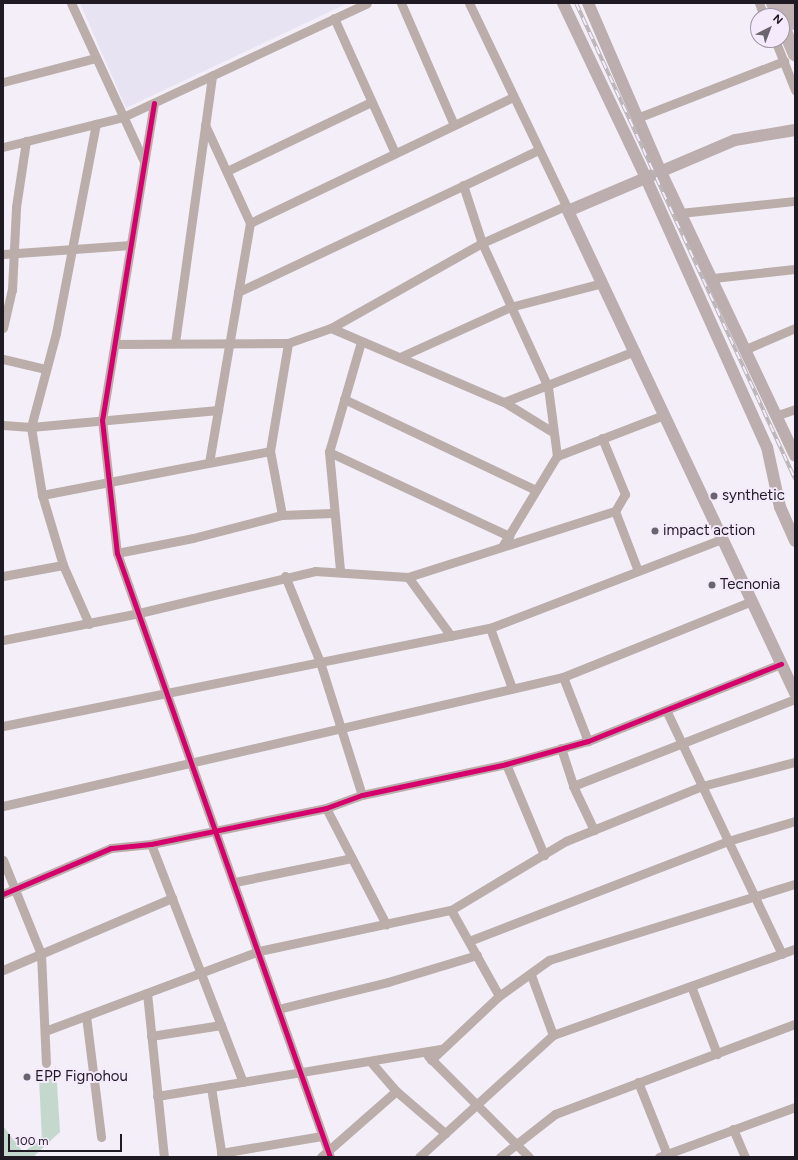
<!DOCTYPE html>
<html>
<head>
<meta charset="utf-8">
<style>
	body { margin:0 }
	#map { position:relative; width:798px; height:1160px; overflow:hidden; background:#f3eef7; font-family:Figtree,sans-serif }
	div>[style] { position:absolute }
	.industrial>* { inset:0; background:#e7e3f3 }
	.green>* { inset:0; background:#c4d8cd }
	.minor>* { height:9px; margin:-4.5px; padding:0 4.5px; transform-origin:4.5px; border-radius:4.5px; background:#baadaa }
	.major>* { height:12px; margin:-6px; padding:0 6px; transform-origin:6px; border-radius:6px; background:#bcaeae }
	.highway>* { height:14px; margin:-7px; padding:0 7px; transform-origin:7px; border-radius:7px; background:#c0b2b3 }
	.rail>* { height:4px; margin-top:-2px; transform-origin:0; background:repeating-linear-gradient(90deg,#f4eafb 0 8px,#b9b2b5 0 16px); box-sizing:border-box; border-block:1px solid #b9b2b5 }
	.cycleway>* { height:5px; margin:-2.5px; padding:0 2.5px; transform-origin:2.5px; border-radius:2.5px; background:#d6006c }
	.dots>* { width:11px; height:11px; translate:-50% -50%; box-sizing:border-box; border:2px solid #f4eafb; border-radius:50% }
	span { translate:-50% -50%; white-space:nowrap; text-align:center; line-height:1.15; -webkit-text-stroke:4px #f4eafb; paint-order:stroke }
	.poi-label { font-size:15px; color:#201a24 }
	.left { translate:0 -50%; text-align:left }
	.frame { position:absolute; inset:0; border:4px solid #201a24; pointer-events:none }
	.north { position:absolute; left:750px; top:8px; width:40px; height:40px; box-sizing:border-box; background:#f4eafb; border:1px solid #9f97a5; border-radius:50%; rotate:42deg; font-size:11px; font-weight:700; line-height:16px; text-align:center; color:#201a24 }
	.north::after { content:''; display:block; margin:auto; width:14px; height:18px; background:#6a646e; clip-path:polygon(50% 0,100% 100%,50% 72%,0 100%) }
	.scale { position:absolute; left:8px; top:1134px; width:114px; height:18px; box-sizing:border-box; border:2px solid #201a24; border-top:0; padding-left:5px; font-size:12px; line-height:14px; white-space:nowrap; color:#201a24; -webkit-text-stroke:3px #f4eafb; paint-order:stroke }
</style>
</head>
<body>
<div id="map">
	<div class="industrial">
		<div style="clip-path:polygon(80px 3px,348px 3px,126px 108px)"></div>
	</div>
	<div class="green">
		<div style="clip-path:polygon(56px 1067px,60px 1132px,33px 1157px,3px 1157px,3px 1126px,23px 1152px,42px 1140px,39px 1078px)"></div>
	</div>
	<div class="minor">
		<div style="left:71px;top:3px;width:175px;rotate:65.3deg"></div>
		<div style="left:401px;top:3px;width:133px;rotate:66.5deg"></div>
		<div style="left:469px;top:3px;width:229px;rotate:64.4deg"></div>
		<div style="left:759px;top:3px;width:14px;rotate:69deg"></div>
		<div style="left:334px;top:18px;width:148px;rotate:65.7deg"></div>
		<div style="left:775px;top:40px;width:54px;rotate:68.2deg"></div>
		<div style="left:3px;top:82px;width:96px;rotate:-14.5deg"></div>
		<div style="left:154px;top:103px;width:321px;rotate:99.3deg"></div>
		<div style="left:102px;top:420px;width:134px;rotate:83.6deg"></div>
		<div style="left:117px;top:553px;width:640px;rotate:70.57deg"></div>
		<div style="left:637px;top:118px;width:158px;rotate:-21.2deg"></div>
		<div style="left:205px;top:125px;width:108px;rotate:65.3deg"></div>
		<div style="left:250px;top:223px;width:242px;rotate:99.7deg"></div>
		<div style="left:3px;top:147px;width:124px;rotate:-14deg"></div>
		<div style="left:123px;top:117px;width:269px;rotate:-25deg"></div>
		<div style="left:227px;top:171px;width:160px;rotate:-25.6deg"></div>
		<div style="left:463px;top:185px;width:61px;rotate:71.9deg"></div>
		<div style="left:482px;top:243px;width:158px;rotate:65.4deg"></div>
		<div style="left:548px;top:387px;width:70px;rotate:82.6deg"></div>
		<div style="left:680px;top:213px;width:116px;rotate:-6deg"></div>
		<div style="left:250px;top:223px;width:292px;rotate:-25.6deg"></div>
		<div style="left:3px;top:254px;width:128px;rotate:-4deg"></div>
		<div style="left:713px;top:278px;width:82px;rotate:-6.3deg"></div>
		<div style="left:238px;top:292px;width:332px;rotate:-25.3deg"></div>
		<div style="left:3px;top:328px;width:39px;rotate:-77deg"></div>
		<div style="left:12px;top:290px;width:83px;rotate:-87.2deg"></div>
		<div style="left:16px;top:207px;width:67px;rotate:-81.4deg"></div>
		<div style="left:331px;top:328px;width:188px;rotate:23.2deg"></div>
		<div style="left:504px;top:402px;width:55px;rotate:31.7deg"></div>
		<div style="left:175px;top:343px;width:270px;rotate:-82.1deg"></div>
		<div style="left:115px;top:344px;width:173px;rotate:-0.3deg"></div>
		<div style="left:288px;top:343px;width:46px;rotate:-19.2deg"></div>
		<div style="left:331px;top:328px;width:173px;rotate:-29.4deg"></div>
		<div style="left:482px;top:243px;width:91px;rotate:-24deg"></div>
		<div style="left:746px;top:349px;width:53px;rotate:-23.2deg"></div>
		<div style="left:400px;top:357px;width:121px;rotate:-24.4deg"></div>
		<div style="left:510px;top:307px;width:96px;rotate:-14.5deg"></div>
		<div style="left:3px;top:359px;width:43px;rotate:13.4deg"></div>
		<div style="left:344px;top:399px;width:212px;rotate:25.4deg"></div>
		<div style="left:504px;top:402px;width:141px;rotate:-21.3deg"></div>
		<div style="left:775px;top:416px;width:21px;rotate:-19deg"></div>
		<div style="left:3px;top:425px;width:28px;rotate:4deg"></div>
		<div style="left:31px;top:427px;width:188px;rotate:-5.2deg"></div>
		<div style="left:602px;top:438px;width:61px;rotate:67.7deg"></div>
		<div style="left:625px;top:494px;width:20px;rotate:120deg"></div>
		<div style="left:615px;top:511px;width:64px;rotate:69deg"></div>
		<div style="left:329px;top:452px;width:199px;rotate:25deg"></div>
		<div style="left:42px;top:495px;width:232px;rotate:-10.9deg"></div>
		<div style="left:282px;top:515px;width:65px;rotate:-100.6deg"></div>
		<div style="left:270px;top:451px;width:109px;rotate:-80.5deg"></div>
		<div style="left:503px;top:545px;width:104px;rotate:-58.8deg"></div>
		<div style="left:557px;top:456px;width:115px;rotate:-21deg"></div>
		<div style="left:117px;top:553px;width:77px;rotate:-11.2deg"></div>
		<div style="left:193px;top:538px;width:92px;rotate:-14.5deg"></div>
		<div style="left:282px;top:515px;width:50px;rotate:-2.3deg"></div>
		<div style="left:340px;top:570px;width:119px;rotate:-95.3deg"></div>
		<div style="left:329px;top:452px;width:115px;rotate:-73.8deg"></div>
		<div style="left:3px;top:576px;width:61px;rotate:-10.4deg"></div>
		<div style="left:285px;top:576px;width:93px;rotate:67.9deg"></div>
		<div style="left:320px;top:662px;width:139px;rotate:72.5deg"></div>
		<div style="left:408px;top:577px;width:73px;rotate:53.9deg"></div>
		<div style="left:89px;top:624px;width:64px;rotate:-113.8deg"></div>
		<div style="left:63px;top:565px;width:73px;rotate:-106.7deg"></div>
		<div style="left:42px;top:495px;width:69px;rotate:-99.2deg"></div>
		<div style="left:31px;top:427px;width:97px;rotate:-75.1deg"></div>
		<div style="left:56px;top:333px;width:213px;rotate:-79.2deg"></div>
		<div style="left:490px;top:628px;width:64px;rotate:69.9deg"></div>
		<div style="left:3px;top:640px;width:139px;rotate:-11.2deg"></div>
		<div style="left:139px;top:613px;width:181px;rotate:-13.4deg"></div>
		<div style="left:315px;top:571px;width:93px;rotate:3.7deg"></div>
		<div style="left:408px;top:577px;width:217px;rotate:-17.7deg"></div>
		<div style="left:563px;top:677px;width:69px;rotate:68.7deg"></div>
		<div style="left:666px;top:710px;width:270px;rotate:64.6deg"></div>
		<div style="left:3px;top:726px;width:497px;rotate:-11.4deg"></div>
		<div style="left:490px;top:628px;width:248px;rotate:-21deg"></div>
		<div style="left:561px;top:748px;width:40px;rotate:72deg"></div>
		<div style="left:573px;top:786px;width:49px;rotate:64.5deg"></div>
		<div style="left:506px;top:764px;width:99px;rotate:67.3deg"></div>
		<div style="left:573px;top:786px;width:238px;rotate:-21.4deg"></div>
		<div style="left:3px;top:806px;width:575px;rotate:-12.97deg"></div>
		<div style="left:563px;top:677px;width:204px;rotate:-21.9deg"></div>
		<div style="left:326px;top:808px;width:131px;rotate:62.7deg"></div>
		<div style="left:151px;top:844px;width:255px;rotate:68.9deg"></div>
		<div style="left:3px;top:860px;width:101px;rotate:68deg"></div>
		<div style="left:41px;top:954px;width:109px;rotate:87.4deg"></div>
		<div style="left:235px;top:882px;width:119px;rotate:-11.6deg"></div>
		<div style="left:3px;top:894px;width:117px;rotate:-23.1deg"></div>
		<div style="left:111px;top:848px;width:40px;rotate:-5.7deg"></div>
		<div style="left:151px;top:844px;width:179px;rotate:-11.6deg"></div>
		<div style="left:326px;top:808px;width:38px;rotate:-20deg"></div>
		<div style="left:362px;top:795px;width:147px;rotate:-12.1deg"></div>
		<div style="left:506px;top:764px;width:85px;rotate:-15.7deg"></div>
		<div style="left:588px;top:741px;width:208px;rotate:-21.8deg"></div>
		<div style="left:451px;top:910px;width:98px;rotate:60.8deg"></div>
		<div style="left:469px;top:941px;width:278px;rotate:-21.1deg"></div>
		<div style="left:728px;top:841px;width:70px;rotate:-16.6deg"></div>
		<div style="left:3px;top:970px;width:184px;rotate:-23.1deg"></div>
		<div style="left:531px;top:975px;width:64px;rotate:69.9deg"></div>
		<div style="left:691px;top:986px;width:73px;rotate:69.1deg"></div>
		<div style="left:147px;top:993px;width:165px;rotate:84.1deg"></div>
		<div style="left:278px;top:1009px;width:113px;rotate:-13.8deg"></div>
		<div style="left:388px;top:982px;width:93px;rotate:-16.9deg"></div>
		<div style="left:86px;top:1016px;width:122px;rotate:82.9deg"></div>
		<div style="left:45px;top:1031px;width:228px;rotate:-20.5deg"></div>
		<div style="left:259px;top:951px;width:196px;rotate:-12.1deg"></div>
		<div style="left:451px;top:910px;width:134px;rotate:-31deg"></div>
		<div style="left:566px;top:841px;width:147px;rotate:-22deg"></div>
		<div style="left:702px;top:786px;width:96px;rotate:-14.5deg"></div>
		<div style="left:151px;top:1036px;width:71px;rotate:-8.9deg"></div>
		<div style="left:428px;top:1056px;width:143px;rotate:45deg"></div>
		<div style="left:431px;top:1060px;width:93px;rotate:-43.3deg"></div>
		<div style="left:499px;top:996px;width:62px;rotate:-35.8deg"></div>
		<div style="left:549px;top:960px;width:257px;rotate:-17.2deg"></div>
		<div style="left:370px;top:1061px;width:40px;rotate:49deg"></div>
		<div style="left:396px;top:1091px;width:65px;rotate:40.6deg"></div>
		<div style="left:638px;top:1082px;width:81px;rotate:68.2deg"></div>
		<div style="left:211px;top:1087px;width:71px;rotate:81.1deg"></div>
		<div style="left:157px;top:1096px;width:289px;rotate:-9.4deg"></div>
		<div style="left:733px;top:1129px;width:30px;rotate:67deg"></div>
		<div style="left:221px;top:1153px;width:102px;rotate:-9.6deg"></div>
		<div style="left:321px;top:1157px;width:100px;rotate:-41.3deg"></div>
		<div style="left:419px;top:1157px;width:181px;rotate:-42.3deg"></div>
		<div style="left:553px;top:1035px;width:257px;rotate:-19.6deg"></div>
		<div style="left:500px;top:1157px;width:70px;rotate:-38deg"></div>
		<div style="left:555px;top:1114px;width:256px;rotate:-20.6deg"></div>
		<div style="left:659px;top:1157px;width:145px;rotate:-20.2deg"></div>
	</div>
	<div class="major">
		<div style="left:563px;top:3px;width:191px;rotate:64.6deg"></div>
		<div style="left:645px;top:176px;width:297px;rotate:65.8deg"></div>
		<div style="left:767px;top:447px;width:61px;rotate:77.8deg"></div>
		<div style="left:780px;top:507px;width:37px;rotate:66deg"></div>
		<div style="left:588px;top:3px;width:182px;rotate:66.7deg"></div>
		<div style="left:660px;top:170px;width:316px;rotate:64.7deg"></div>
		<div style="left:795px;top:130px;width:61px;rotate:170.5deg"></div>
		<div style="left:735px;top:140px;width:181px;rotate:157deg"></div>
		<div style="left:568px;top:211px;width:533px;rotate:64.78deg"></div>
	</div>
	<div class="highway">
		<div style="left:773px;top:3px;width:14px;rotate:65deg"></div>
		<div style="left:786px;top:3px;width:22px;rotate:66deg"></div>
		<div style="left:782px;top:24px;width:33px;rotate:67deg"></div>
	</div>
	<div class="rail">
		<div style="left:576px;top:3px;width:524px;rotate:65.29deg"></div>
	</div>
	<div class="cycleway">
		<div style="left:154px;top:103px;width:321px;rotate:99.3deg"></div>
		<div style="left:102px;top:420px;width:134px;rotate:83.6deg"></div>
		<div style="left:117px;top:553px;width:640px;rotate:70.57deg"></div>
		<div style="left:3px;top:894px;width:117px;rotate:-23.1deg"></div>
		<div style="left:111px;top:848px;width:40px;rotate:-5.7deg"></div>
		<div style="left:151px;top:844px;width:179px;rotate:-11.6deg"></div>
		<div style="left:326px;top:808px;width:38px;rotate:-20deg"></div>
		<div style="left:362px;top:795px;width:147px;rotate:-12.1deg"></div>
		<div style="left:506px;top:764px;width:85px;rotate:-15.7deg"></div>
		<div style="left:588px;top:741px;width:208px;rotate:-21.8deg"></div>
	</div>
	<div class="dots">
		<div style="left:714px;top:496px;background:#6a646e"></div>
		<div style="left:655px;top:531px;background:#6a646e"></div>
		<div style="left:712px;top:585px;background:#6a646e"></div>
		<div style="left:27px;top:1077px;background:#6a646e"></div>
	</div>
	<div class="poi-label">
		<span class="left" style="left:722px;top:496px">synthetic</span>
		<span class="left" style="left:663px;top:531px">impact action</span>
		<span class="left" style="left:720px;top:585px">Tecnonia</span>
		<span class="left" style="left:35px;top:1077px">EPP Fignohou</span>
	</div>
	<div class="frame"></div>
	<div class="north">N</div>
	<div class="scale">100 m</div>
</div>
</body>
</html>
